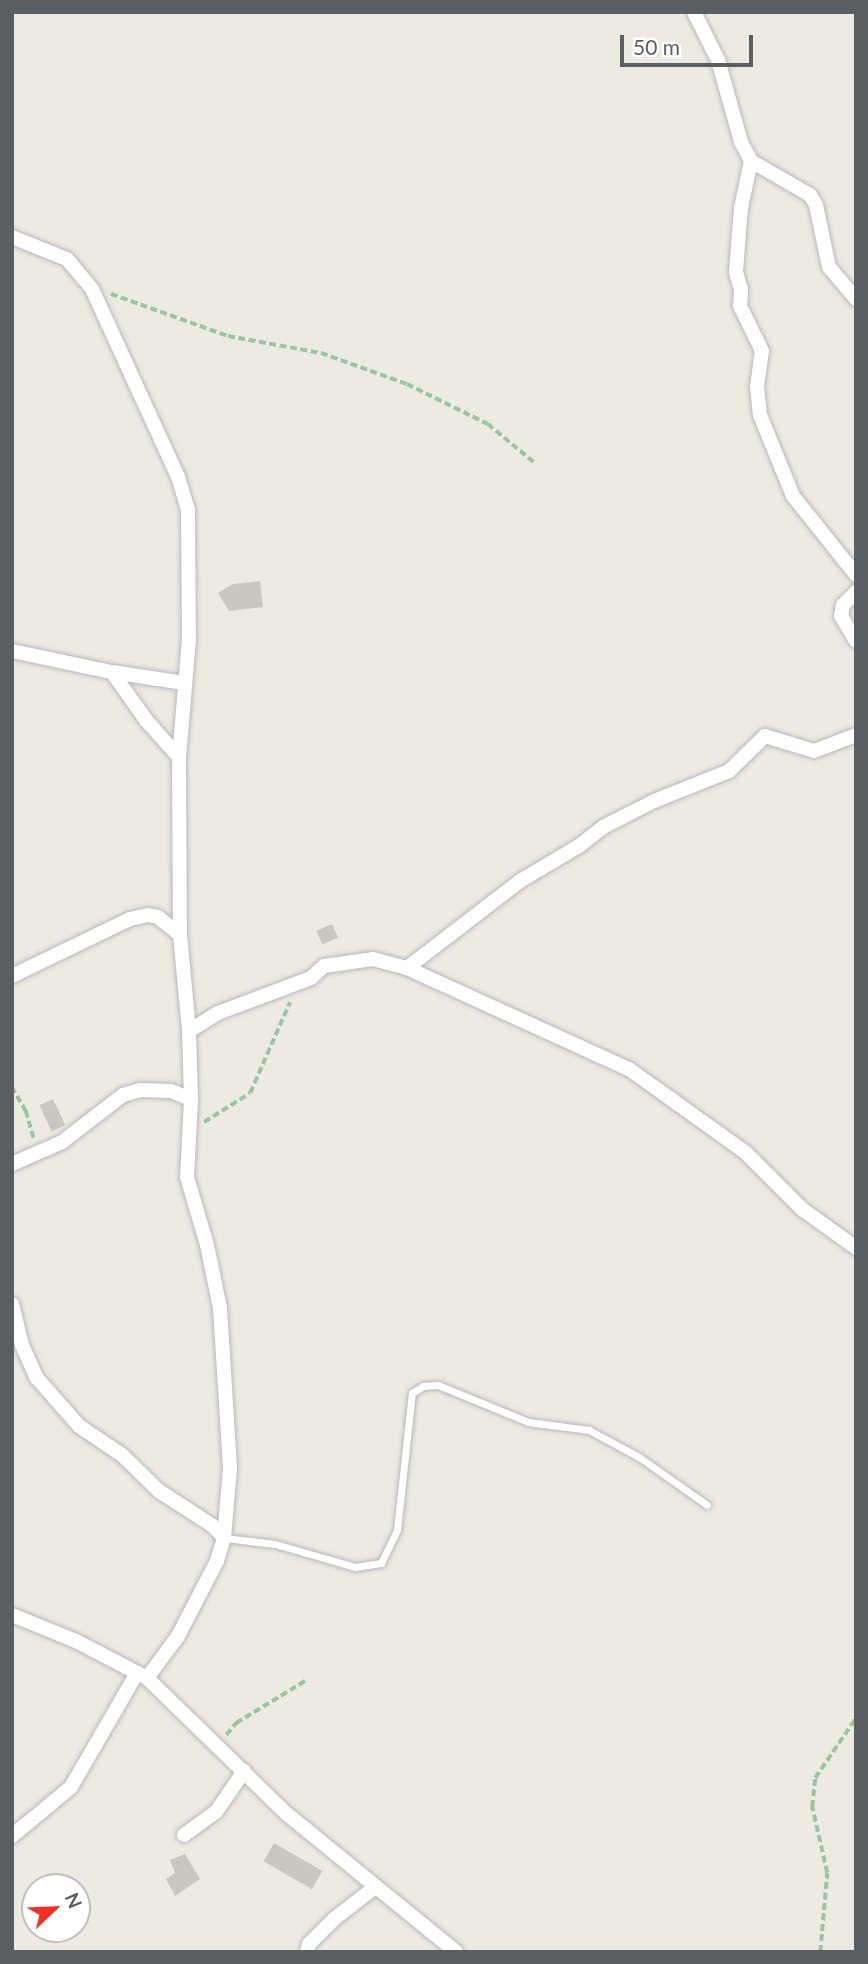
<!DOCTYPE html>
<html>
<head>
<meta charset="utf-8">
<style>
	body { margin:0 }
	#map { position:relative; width:868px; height:1964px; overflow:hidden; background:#edeae1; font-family:Lato,sans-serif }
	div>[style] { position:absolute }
	.building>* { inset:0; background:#cac6c0; transform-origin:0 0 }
	.path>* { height:3.5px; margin-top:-1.75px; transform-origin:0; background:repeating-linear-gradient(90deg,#95c7a2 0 7px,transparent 0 10.5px) }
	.roads { filter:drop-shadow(0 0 2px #b6b9be) drop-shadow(0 0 2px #b6b9be) }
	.service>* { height:7px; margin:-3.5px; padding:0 3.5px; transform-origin:3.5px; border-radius:3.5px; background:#fff }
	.minor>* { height:14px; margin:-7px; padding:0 7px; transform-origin:7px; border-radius:7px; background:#fff }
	span { translate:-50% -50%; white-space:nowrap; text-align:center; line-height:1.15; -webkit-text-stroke:5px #fff; paint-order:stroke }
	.frame { position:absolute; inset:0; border:14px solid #595e62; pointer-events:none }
	.north { position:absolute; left:21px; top:1873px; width:70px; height:70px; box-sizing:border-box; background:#fff; border:2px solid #bdbfc0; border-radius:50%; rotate:67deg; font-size:19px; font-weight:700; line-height:28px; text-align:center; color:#595e62 }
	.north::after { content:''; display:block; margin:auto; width:24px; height:32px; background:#ee3026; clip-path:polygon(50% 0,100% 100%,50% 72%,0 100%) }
	.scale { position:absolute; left:620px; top:35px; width:133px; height:32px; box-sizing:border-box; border:4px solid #595e62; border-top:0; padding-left:9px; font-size:21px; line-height:24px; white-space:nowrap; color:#595e62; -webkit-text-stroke:5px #fff; paint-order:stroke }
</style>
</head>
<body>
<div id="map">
	<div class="building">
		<div style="clip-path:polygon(260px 581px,263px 607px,229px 611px,218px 593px,233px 584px)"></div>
		<div style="left:332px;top:924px;width:15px;height:17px;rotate:67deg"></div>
		<div style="left:53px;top:1099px;width:29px;height:15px;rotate:65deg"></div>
		<div style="left:274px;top:1843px;width:56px;height:21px;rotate:30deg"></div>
		<div style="clip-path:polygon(185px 1854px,200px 1879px,175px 1896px,166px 1879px,175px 1873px,170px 1860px)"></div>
	</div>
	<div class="path">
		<div style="left:111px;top:294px;width:124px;rotate:19.7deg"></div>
		<div style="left:228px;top:336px;width:95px;rotate:10.4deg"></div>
		<div style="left:321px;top:353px;width:91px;rotate:19.8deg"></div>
		<div style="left:407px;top:384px;width:90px;rotate:26.3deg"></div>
		<div style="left:488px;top:424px;width:62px;rotate:39.8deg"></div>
		<div style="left:12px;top:1087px;width:28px;rotate:60deg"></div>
		<div style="left:26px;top:1111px;width:29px;rotate:74deg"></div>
		<div style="left:204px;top:1122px;width:54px;rotate:-32.2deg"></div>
		<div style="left:250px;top:1093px;width:99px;rotate:-66.3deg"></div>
		<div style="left:226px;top:1735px;width:16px;rotate:-50deg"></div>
		<div style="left:236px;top:1723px;width:84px;rotate:-31.4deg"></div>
		<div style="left:820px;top:1952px;width:79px;rotate:-84.9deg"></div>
		<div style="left:827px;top:1873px;width:68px;rotate:-102.8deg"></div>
		<div style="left:812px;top:1807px;width:29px;rotate:-84deg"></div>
		<div style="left:815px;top:1778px;width:73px;rotate:-55.7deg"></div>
	</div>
	<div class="roads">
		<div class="service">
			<div style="left:225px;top:1538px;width:50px;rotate:6.8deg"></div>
			<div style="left:275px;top:1544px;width:83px;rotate:16deg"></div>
			<div style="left:355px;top:1567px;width:26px;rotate:-9deg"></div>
			<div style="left:381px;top:1563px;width:37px;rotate:-64deg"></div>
			<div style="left:397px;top:1530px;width:138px;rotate:-83.8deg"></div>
			<div style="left:412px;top:1393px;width:13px;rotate:-32deg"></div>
			<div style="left:423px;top:1386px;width:15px;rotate:-4deg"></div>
			<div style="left:438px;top:1385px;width:97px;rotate:22.3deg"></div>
			<div style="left:528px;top:1422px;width:62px;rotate:7.5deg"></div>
			<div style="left:589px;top:1430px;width:57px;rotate:28.4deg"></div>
			<div style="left:639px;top:1457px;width:83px;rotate:35.2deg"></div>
		</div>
		<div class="minor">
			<div style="left:694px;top:12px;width:54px;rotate:63.4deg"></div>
			<div style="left:718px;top:60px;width:85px;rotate:74.3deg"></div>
			<div style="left:741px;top:142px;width:21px;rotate:62deg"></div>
			<div style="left:751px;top:161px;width:68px;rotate:30deg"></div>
			<div style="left:810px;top:195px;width:12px;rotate:59deg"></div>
			<div style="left:816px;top:205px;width:63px;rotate:78.2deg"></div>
			<div style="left:829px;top:267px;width:42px;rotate:49.8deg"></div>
			<div style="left:751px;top:161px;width:48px;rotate:102deg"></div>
			<div style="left:741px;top:208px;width:64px;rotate:94.5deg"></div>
			<div style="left:736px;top:272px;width:18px;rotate:74deg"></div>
			<div style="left:741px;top:289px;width:17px;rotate:93deg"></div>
			<div style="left:740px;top:306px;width:50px;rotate:63.9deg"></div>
			<div style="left:762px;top:351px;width:36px;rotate:98deg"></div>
			<div style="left:757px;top:387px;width:28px;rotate:84deg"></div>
			<div style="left:760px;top:415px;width:87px;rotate:67.8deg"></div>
			<div style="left:793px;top:496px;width:101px;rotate:51.4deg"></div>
			<div style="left:12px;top:237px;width:59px;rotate:21.8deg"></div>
			<div style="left:67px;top:259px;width:39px;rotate:50deg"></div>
			<div style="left:92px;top:289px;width:207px;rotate:65.4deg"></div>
			<div style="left:178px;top:477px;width:34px;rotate:73deg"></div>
			<div style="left:188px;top:509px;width:130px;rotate:89.6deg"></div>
			<div style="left:189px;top:639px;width:118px;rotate:94.8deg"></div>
			<div style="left:179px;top:757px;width:178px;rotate:89.7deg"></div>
			<div style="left:180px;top:935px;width:96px;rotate:84.6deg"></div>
			<div style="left:189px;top:1031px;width:68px;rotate:88.3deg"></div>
			<div style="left:191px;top:1099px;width:78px;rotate:92.9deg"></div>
			<div style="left:187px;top:1177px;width:71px;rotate:73.6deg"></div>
			<div style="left:207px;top:1245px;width:64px;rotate:78.3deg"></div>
			<div style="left:220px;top:1308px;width:160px;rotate:86.4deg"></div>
			<div style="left:230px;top:1468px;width:70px;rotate:94.9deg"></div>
			<div style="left:224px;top:1538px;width:24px;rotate:107deg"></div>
			<div style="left:217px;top:1561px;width:85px;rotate:117.5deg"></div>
			<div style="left:178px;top:1636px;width:52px;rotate:126.4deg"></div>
			<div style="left:856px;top:592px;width:18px;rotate:135deg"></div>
			<div style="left:843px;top:605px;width:11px;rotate:100deg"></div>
			<div style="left:841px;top:616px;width:29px;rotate:59deg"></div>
			<div style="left:12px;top:651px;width:102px;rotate:11.9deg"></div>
			<div style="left:112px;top:672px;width:73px;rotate:8.7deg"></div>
			<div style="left:112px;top:672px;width:59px;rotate:54.7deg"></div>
			<div style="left:146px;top:720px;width:50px;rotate:48.3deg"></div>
			<div style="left:407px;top:968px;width:143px;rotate:-37.6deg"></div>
			<div style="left:520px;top:881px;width:69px;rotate:-30.7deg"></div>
			<div style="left:579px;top:846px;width:31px;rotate:-38deg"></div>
			<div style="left:603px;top:827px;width:57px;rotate:-27deg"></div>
			<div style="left:654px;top:801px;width:81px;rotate:-21.8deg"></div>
			<div style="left:729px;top:771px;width:50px;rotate:-44.2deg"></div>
			<div style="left:765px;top:736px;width:51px;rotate:17deg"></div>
			<div style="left:814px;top:751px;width:45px;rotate:-20.9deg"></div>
			<div style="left:12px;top:976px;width:131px;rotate:-25.8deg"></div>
			<div style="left:130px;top:919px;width:18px;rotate:-13deg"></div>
			<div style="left:148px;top:915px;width:10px;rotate:11deg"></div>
			<div style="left:158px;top:917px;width:28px;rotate:39deg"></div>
			<div style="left:189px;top:1031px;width:34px;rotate:-32deg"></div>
			<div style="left:218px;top:1013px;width:99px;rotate:-20.6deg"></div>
			<div style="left:311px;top:978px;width:18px;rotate:-43deg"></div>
			<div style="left:324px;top:966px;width:49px;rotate:-8.1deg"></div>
			<div style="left:373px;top:959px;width:35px;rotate:15deg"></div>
			<div style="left:407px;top:968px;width:244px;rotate:24.5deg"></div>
			<div style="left:629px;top:1069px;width:143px;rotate:35.6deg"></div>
			<div style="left:745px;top:1152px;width:81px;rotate:45deg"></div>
			<div style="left:802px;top:1209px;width:67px;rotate:35.8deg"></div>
			<div style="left:12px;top:1164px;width:55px;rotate:-23.7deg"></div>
			<div style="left:62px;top:1142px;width:77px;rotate:-37.6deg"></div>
			<div style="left:123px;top:1095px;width:18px;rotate:-16deg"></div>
			<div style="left:140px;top:1090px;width:31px;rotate:2deg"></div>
			<div style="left:171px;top:1091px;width:22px;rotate:22deg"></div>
			<div style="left:12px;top:1304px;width:42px;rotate:76.3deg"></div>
			<div style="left:22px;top:1345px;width:36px;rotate:66deg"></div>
			<div style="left:37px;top:1378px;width:64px;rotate:48.8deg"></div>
			<div style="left:79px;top:1426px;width:52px;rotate:34deg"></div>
			<div style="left:122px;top:1455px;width:52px;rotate:44.2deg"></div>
			<div style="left:159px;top:1491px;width:64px;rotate:32.9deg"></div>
			<div style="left:213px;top:1526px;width:16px;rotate:47deg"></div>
			<div style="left:12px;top:1615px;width:69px;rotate:22.1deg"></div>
			<div style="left:76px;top:1641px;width:80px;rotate:27.5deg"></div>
			<div style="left:147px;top:1678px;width:195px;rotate:44.2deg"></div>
			<div style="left:287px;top:1814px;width:218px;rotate:39.2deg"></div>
			<div style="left:184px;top:1835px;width:39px;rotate:-36deg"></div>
			<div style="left:216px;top:1812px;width:50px;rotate:-55.7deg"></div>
			<div style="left:12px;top:1836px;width:77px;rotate:-39.7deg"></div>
			<div style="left:71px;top:1787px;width:132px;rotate:-59.9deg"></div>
			<div style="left:307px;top:1952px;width:8px;rotate:-76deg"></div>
			<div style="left:309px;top:1944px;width:35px;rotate:-45deg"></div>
			<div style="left:334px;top:1919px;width:51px;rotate:-37.8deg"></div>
		</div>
	</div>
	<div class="frame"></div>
	<div class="north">N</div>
	<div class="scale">50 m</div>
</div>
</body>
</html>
